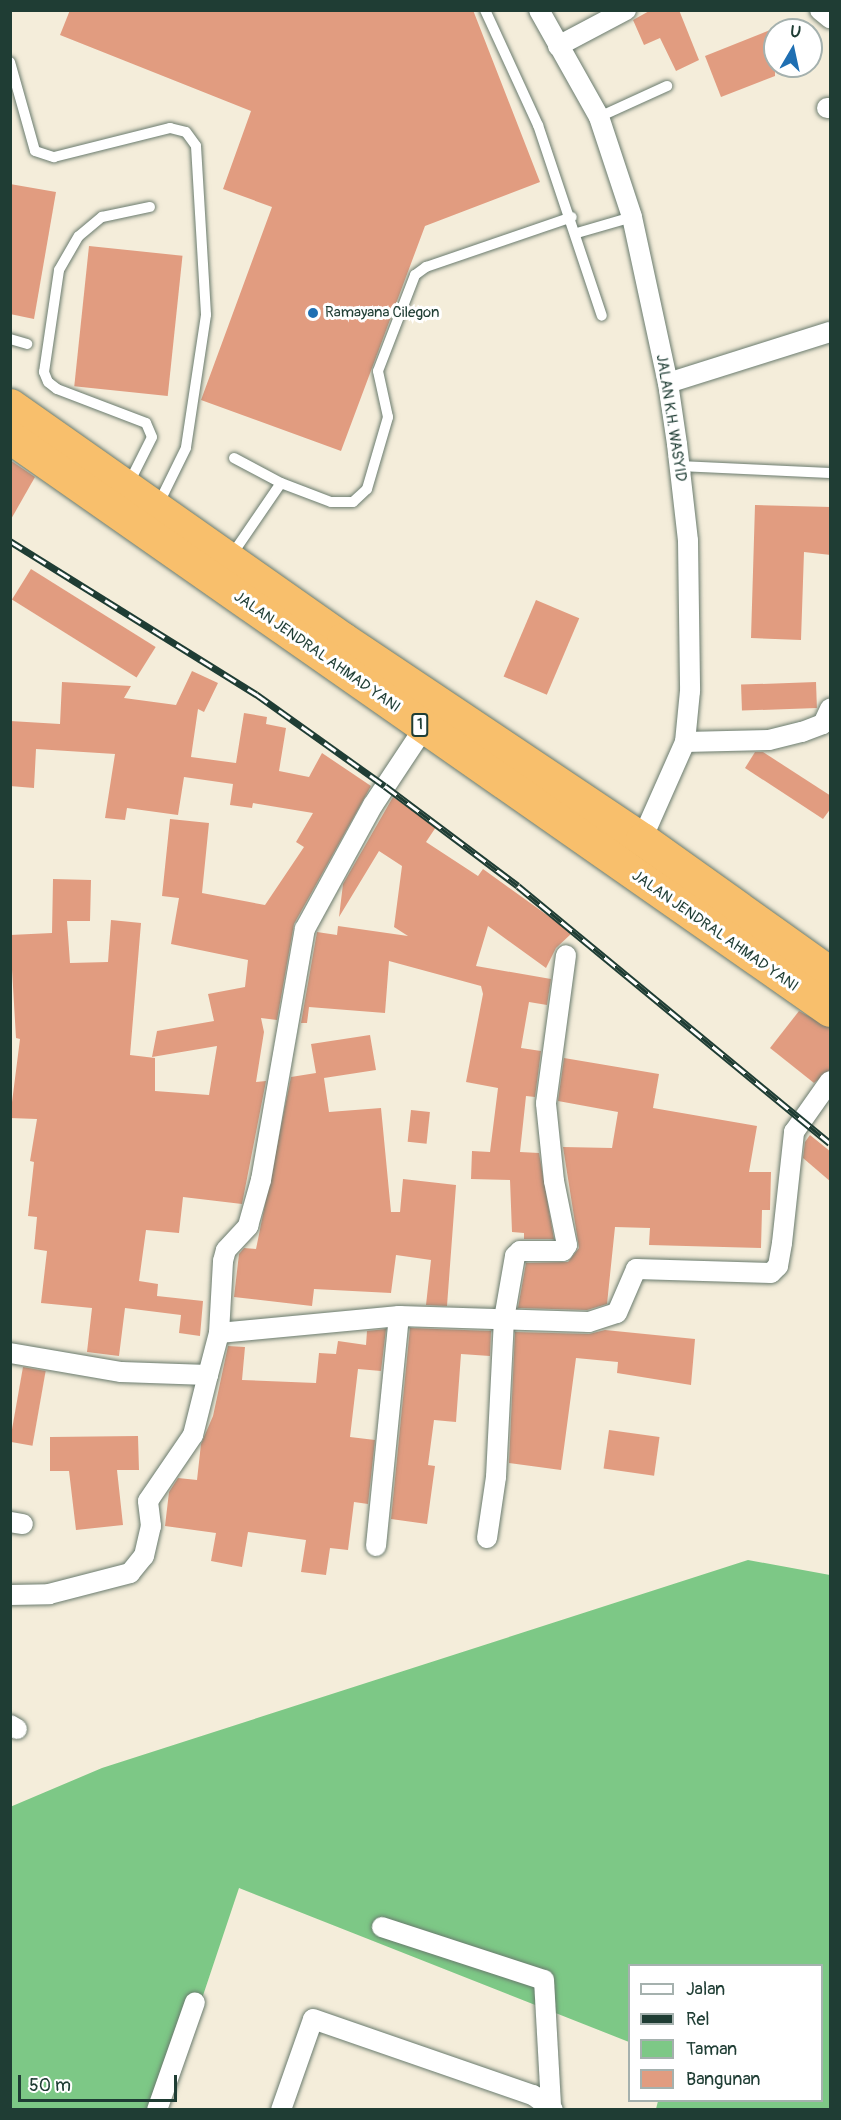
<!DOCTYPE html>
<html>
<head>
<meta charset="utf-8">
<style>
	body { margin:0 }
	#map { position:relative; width:841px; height:2120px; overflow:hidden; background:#f4edda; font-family:Pangolin,sans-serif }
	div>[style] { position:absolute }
	.green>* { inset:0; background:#7dc886 }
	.building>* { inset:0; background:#e19c80; transform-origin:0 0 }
	.roads { filter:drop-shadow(0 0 2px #6a7b6e) drop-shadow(0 0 2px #6a7b6e) }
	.lane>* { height:10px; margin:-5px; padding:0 5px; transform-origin:5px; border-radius:5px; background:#fff }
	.street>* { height:20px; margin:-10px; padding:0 10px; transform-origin:10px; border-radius:10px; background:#fff }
	.highway>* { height:33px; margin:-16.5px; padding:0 16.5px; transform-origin:16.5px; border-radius:16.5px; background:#f8bf6c }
	.rail>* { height:7px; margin-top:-3.5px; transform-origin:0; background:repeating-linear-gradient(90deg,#fff 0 14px,#1f3d34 0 28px); box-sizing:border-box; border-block:2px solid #1f3d34 }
	.dots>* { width:16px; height:16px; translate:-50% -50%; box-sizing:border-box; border:3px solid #fff; border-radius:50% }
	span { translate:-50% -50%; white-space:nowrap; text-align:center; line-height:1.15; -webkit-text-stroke:6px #fff; paint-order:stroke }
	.shield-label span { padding:2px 4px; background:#fff; border:2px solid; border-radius:4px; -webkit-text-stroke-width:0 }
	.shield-label { font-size:14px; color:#1f3d34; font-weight:700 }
	.poi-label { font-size:15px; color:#1f3d34 }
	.left { translate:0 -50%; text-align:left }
	.street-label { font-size:15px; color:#1f3d34 }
	.frame { position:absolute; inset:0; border:12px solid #1f3d34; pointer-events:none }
	.legend { position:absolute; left:628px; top:1964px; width:195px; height:138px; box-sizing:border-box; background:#fff; border:2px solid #a5b1ae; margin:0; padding:8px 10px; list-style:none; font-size:18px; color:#1f3d34 }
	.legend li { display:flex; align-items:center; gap:12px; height:30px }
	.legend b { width:30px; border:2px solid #a5b1ae }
	.north { position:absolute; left:763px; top:18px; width:60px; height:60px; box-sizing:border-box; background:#fff; border:2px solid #a5b1ae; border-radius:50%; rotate:9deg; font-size:16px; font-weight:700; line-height:24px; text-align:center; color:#1f3d34 }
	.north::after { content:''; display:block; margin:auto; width:21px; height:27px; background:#1f6fb2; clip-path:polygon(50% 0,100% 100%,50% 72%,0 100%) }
	.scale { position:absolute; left:18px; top:2075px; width:159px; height:27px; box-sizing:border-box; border:3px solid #1f3d34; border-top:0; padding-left:8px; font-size:18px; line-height:21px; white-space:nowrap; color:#1f3d34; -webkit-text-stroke:4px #fff; paint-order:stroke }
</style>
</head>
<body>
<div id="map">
	<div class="green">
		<div style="clip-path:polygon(748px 1560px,830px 1575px,830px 2109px,656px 2109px,658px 2101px,822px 2100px,822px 1966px,630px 1966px,629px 2042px,239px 1888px,165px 2109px,11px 2109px,10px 1807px,102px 1768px)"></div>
	</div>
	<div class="building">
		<div style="clip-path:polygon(70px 10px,473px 10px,540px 182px,425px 226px,341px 451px,201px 400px,272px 207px,223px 189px,251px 111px,60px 35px)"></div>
		<div style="clip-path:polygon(651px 10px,679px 10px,699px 60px,676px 71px,660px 38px,644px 45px,633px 20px)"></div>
		<div style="clip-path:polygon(775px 28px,775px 76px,721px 97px,705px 56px)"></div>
		<div style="clip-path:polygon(10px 184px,56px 192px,34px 319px,10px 314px)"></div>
		<div style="left:89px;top:246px;width:94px;height:141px;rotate:6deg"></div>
		<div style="clip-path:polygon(10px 460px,35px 477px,10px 521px)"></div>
		<div style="clip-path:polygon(755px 505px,831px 507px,831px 555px,804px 552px,801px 640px,751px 638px)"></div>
		<div style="left:31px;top:569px;width:147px;height:36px;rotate:32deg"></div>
		<div style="left:536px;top:600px;width:47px;height:83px;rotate:23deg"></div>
		<div style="clip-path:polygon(192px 671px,218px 683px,204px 712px,198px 709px,191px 757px,236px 763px,244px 713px,267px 717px,266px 724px,286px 728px,279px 771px,309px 777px,322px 753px,371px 786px,294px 924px,277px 1020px,261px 1018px,264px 1032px,256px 1082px,266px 1081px,242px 1204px,183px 1197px,179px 1233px,146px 1230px,139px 1281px,158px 1284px,157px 1296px,203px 1301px,200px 1336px,179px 1333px,181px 1315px,125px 1308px,119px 1356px,87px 1352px,92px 1308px,41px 1303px,47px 1251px,34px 1249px,37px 1217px,28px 1216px,34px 1162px,30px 1161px,37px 1119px,10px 1118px,20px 1039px,16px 1038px,10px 935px,52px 933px,53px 879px,91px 880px,90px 921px,67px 921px,70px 963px,108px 962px,111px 920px,141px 923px,130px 1055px,155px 1058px,155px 1091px,209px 1095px,217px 1046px,152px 1057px,157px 1031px,214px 1021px,208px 994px,245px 987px,248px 960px,171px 944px,179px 898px,162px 896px,170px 819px,209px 823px,202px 893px,265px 905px,304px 847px,296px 842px,313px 813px,253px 803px,252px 808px,230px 805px,233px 784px,184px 777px,178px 815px,127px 808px,125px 820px,105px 818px,115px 754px,36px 749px,34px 788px,10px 786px,10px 721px,60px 724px,62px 682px,131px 686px,124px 698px,176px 705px)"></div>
		<div style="left:816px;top:682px;width:26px;height:75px;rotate:88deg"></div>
		<div style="clip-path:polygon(755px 752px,763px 752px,831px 796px,831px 808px,823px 819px,745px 768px)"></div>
		<div style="clip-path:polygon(393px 797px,436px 827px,426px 842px,478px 876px,483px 869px,572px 933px,556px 948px,546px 968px,488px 926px,476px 966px,551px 979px,547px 1005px,529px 1002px,521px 1048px,541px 1051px,535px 1097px,526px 1096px,520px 1152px,539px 1153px,554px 1239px,524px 1239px,524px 1233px,512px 1232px,510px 1180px,471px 1179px,472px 1151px,490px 1152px,498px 1088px,466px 1082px,483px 994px,481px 986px,389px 961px,385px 1013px,309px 1007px,307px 1023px,301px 1023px,317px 932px,337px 935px,338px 926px,408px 936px,394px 927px,402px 866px,379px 851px,339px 917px,343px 884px)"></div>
		<div style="clip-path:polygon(799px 1011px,831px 1028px,831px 1069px,814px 1083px,770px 1048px)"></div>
		<div style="clip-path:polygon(370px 1035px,376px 1070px,324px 1078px,329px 1112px,381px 1108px,391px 1212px,400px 1212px,403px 1179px,456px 1185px,447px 1306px,426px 1305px,431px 1260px,396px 1255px,391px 1293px,314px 1289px,312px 1306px,234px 1297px,239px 1254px,244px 1248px,256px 1249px,291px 1077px,316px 1073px,311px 1044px)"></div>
		<div style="clip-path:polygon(564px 1058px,659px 1074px,653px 1108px,757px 1126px,749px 1172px,771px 1172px,770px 1210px,762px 1210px,761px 1248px,649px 1245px,650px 1228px,615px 1227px,607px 1304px,587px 1310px,518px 1308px,526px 1263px,568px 1262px,579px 1248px,563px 1147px,612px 1148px,618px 1112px,558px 1101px)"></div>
		<div style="left:411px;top:1110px;width:19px;height:32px;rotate:6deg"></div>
		<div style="clip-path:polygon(810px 1135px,831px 1152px,831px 1182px,803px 1158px,805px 1142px)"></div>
		<div style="clip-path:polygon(410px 1328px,491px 1331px,490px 1356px,461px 1354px,456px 1422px,434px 1420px,428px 1465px,435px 1466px,427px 1524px,391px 1519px)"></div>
		<div style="clip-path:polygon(386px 1329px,381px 1371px,358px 1369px,350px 1437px,375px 1440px,368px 1504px,354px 1502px,348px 1550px,330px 1548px,326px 1575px,301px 1572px,306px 1540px,248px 1532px,242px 1567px,211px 1561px,216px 1533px,165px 1526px,169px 1492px,178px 1478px,197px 1480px,201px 1444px,213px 1416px,228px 1346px,245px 1347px,242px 1380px,316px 1383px,319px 1353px,336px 1354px,338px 1341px,366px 1345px,367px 1331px)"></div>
		<div style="clip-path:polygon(605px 1330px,695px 1339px,691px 1385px,617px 1373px,618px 1362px,576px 1358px,561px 1470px,509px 1463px,515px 1332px,589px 1334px)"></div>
		<div style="left:23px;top:1367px;width:23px;height:76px;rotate:10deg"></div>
		<div style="left:609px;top:1430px;width:51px;height:39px;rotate:8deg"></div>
		<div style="clip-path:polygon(138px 1436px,139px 1470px,117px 1470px,123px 1525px,76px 1530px,69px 1471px,50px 1471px,50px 1437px)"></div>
	</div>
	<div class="roads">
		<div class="lane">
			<div style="left:485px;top:10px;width:127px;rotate:65.3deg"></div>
			<div style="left:538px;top:125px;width:201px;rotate:71.5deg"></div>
			<div style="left:10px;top:62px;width:92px;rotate:74.3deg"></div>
			<div style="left:35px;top:151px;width:20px;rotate:18deg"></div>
			<div style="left:54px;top:157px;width:120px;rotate:-14deg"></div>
			<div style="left:170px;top:128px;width:16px;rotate:14deg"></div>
			<div style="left:186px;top:132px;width:17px;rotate:54deg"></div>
			<div style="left:196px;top:146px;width:169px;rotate:86.6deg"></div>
			<div style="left:206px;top:315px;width:134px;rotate:98.6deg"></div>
			<div style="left:186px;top:448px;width:64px;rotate:116.2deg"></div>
			<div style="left:599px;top:117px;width:75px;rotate:-24.5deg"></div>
			<div style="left:577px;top:233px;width:57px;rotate:-16.2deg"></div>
			<div style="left:10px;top:339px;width:18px;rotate:16deg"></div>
			<div style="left:234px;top:458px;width:53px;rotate:28deg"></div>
			<div style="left:281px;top:483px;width:53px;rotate:20.8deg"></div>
			<div style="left:331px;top:502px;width:22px"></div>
			<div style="left:353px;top:502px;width:19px;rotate:-43deg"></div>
			<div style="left:367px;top:489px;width:75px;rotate:-73.7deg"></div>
			<div style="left:388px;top:417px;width:47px;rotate:-102.3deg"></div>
			<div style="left:378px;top:371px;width:103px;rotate:-68.9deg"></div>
			<div style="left:415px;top:275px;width:14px;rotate:-36deg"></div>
			<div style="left:426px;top:267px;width:154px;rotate:-18.9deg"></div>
			<div style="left:679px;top:466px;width:151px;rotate:2.7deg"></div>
			<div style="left:129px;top:483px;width:51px;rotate:-63.4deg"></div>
			<div style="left:152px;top:437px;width:15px;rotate:-113deg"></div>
			<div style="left:146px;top:423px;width:95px;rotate:-159.1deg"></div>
			<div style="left:57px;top:389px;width:11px;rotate:-142deg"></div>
			<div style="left:48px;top:382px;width:11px;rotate:-112deg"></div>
			<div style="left:44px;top:372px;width:103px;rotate:-81.6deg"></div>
			<div style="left:59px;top:270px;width:39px;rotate:-60deg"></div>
			<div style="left:79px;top:236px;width:30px;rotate:-40deg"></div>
			<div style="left:102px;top:217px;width:49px;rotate:-11.8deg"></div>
			<div style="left:231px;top:556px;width:88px;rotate:-55.6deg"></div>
		</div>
		<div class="street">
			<div style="left:539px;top:10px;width:123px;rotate:60.7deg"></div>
			<div style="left:599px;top:117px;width:105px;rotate:71.7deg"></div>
			<div style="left:632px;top:217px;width:170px;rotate:77.8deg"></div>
			<div style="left:668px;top:383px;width:62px;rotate:81.6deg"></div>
			<div style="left:677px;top:444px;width:98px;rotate:83.5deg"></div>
			<div style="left:688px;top:541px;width:150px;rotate:89.2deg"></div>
			<div style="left:690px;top:691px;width:51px;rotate:95.6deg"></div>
			<div style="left:685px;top:742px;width:106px;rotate:113.9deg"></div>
			<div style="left:820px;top:10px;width:13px;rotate:39deg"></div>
			<div style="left:558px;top:46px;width:77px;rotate:-27.9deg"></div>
			<div style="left:827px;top:108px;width:3px"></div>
			<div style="left:668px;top:383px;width:170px;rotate:-17.5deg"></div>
			<div style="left:685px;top:742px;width:84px;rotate:-1.4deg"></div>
			<div style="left:769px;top:740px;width:34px;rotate:-14deg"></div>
			<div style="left:802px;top:732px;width:22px;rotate:-21deg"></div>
			<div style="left:823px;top:724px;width:17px;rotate:-65deg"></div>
			<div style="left:219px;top:1333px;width:72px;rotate:-86.8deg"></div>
			<div style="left:223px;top:1261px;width:11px;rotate:-75deg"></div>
			<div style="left:226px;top:1250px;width:33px;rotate:-47deg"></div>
			<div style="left:248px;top:1226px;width:48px;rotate:-74.2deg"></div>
			<div style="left:261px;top:1180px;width:255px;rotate:-80.1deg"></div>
			<div style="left:305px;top:929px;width:141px;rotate:-61.3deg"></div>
			<div style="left:373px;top:805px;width:92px;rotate:-56.5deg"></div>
			<div style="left:10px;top:1353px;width:113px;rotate:9.7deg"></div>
			<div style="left:121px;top:1372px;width:87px;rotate:2deg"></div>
			<div style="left:208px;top:1375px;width:43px;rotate:-75.3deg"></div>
			<div style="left:219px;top:1333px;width:181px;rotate:-5.4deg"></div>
			<div style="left:399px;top:1316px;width:190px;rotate:1.8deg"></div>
			<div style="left:589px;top:1322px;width:29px;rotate:-18deg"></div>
			<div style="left:617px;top:1313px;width:48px;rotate:-66.6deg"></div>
			<div style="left:636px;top:1269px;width:135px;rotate:1.7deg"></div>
			<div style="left:771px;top:1273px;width:10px;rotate:-45deg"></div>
			<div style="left:778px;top:1266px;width:23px;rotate:-80deg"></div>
			<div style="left:782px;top:1243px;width:112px;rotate:-83.8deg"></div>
			<div style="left:794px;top:1132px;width:62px;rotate:-54.8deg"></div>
			<div style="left:10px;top:1522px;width:13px;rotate:9deg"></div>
			<div style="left:487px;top:1538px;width:62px;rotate:-81.6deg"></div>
			<div style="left:496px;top:1477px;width:158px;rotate:-87.1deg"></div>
			<div style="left:504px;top:1319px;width:64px;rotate:-80.1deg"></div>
			<div style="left:515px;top:1256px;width:7px;rotate:-45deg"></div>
			<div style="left:520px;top:1251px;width:43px"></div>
			<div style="left:563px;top:1251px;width:7px;rotate:-56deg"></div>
			<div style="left:567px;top:1245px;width:65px;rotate:-101.5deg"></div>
			<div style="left:554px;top:1181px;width:78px;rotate:-95.9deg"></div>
			<div style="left:546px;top:1103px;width:149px;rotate:-82.3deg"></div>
			<div style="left:376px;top:1546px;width:231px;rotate:-84.3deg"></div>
			<div style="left:10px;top:1595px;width:39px;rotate:-1deg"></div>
			<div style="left:49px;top:1594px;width:84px;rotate:-14.5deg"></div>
			<div style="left:130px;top:1573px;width:22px;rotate:-51deg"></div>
			<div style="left:144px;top:1556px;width:31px;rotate:-77deg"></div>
			<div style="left:151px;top:1526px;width:25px;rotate:-97deg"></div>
			<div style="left:148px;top:1501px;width:80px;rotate:-55.7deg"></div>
			<div style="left:193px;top:1435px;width:62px;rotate:-76deg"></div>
			<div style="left:10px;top:1725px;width:8px;rotate:30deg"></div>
			<div style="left:382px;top:1927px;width:170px;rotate:18.1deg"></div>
			<div style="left:544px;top:1980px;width:125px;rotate:86.8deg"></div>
			<div style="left:157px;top:2110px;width:114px;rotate:-70.6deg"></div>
			<div style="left:281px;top:2110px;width:96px;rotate:-70.6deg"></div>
			<div style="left:313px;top:2019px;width:233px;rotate:19.1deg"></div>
			<div style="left:533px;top:2095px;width:25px;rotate:37deg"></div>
		</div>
		<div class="highway">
			<div style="left:10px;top:405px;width:407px;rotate:35.1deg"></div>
			<div style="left:343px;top:639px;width:360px;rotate:33.8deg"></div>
			<div style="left:642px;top:839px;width:231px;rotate:35.5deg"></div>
			<div style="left:10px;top:437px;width:1000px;rotate:34.95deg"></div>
		</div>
	</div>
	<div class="rail">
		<div style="left:10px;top:541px;width:290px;rotate:31.9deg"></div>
		<div style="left:256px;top:694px;width:158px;rotate:35.5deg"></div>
		<div style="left:385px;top:786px;width:166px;rotate:36.9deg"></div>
		<div style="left:518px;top:886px;width:404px;rotate:39.5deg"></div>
	</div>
	<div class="dots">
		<div style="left:313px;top:313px;background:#1f6fb2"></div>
	</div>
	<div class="shield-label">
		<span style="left:420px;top:725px">1</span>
	</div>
	<div class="poi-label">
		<span class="left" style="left:325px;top:313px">Ramayana Cilegon</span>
	</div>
	<div class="street-label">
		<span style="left:671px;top:418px;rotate:81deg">JALAN K.H. WASYID</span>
		<span style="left:317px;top:652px;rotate:35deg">JALAN JENDRAL AHMAD YANI</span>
		<span style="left:715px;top:931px;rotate:35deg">JALAN JENDRAL AHMAD YANI</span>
	</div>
	<div class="frame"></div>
	<ul class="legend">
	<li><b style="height:8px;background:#fff"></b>Jalan</li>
	<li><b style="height:8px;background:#1f3d34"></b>Rel</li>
	<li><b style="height:16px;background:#7dc886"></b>Taman</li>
	<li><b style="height:16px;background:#e19c80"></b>Bangunan</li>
	</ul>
	<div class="north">U</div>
	<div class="scale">50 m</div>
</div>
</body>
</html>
